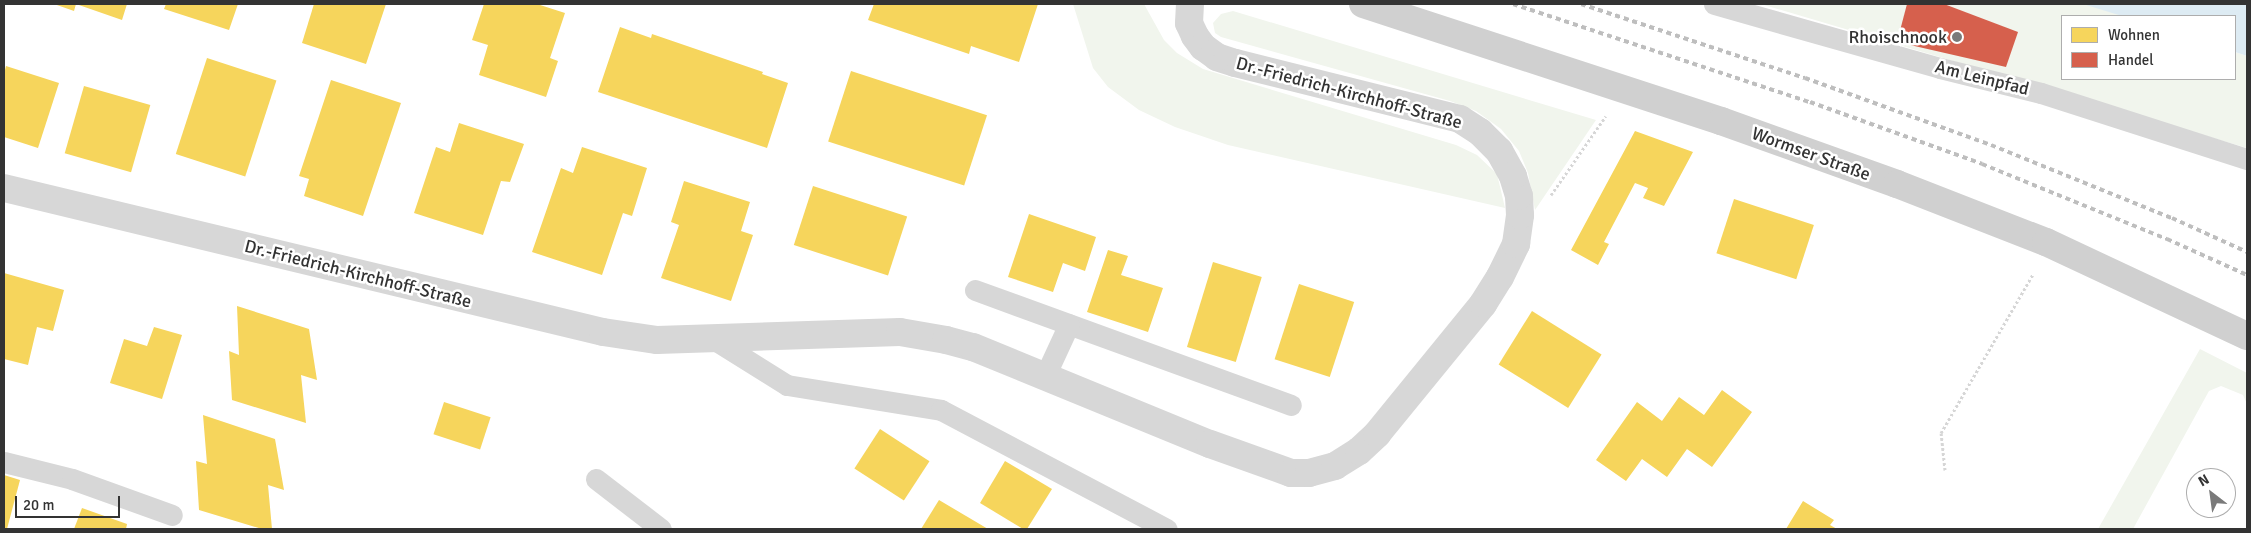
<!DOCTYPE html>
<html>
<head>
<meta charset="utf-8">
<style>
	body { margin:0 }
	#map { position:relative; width:2251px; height:533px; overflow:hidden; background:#fff; font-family:Signika,sans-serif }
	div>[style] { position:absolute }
	.green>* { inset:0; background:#f1f5ed }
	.water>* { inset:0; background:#ddebf3 }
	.homes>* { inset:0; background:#f6d55c; transform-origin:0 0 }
	.shops>* { inset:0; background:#d6604d }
	.path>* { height:3px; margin-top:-1.5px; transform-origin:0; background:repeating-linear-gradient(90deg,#d6d6d6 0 2.5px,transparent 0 5px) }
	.service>* { height:21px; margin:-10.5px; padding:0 10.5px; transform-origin:10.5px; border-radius:10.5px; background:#d7d7d7 }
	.minor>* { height:28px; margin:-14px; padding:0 14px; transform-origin:14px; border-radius:14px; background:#d7d7d7 }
	.secondary>* { height:28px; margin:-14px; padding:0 14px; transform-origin:14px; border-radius:14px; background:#d0d0d0 }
	.rail>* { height:4px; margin-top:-2px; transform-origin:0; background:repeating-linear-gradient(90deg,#bebebe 0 5px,transparent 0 9px) }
	.dots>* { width:14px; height:14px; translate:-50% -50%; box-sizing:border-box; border:2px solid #fff; border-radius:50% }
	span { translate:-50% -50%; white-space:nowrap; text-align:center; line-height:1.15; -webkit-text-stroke:5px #fff; paint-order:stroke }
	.poi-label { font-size:18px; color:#333 }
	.right { translate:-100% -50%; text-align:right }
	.street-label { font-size:18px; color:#333 }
	.frame { position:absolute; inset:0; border:5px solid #333; pointer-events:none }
	.legend { position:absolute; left:2061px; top:15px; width:175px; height:65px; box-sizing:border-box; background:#fff; border:1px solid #adadad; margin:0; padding:6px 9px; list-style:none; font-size:15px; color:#333 }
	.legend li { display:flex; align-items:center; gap:10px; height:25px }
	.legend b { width:25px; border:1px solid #adadad }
	.north { position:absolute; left:2186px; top:468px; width:50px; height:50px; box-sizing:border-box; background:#fff; border:1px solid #adadad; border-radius:50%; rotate:330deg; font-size:14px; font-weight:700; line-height:20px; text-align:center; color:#333 }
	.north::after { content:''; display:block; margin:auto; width:18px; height:22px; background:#7a7a7a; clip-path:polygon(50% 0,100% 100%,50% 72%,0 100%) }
	.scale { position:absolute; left:15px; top:496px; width:105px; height:22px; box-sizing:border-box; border:2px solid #333; border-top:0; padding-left:6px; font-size:15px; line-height:18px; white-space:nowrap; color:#333; -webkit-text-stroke:4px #fff; paint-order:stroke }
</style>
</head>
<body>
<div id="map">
	<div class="green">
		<div style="clip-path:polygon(1073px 4px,1144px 4px,1164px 40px,1177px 53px,1203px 69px,1456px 145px,1477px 155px,1497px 174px,1505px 208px,1228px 145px,1175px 127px,1139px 110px,1108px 87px,1093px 68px)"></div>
		<div style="clip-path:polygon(1761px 4px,2090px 4px,2128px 16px,2062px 16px,2062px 79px,2235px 79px,2235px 52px,2247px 56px,2247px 148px)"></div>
		<div style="clip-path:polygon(1233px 11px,1596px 120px,1535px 210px,1528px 173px,1519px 151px,1501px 129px,1476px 111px,1450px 101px,1221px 37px,1215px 33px,1213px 23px,1221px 14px)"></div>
		<div style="clip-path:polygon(2200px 349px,2247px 373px,2247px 404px,2243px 395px,2221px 386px,2209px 391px,2133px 529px,2098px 529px)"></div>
	</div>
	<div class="water">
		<div style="clip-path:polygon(2083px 4px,2247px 4px,2247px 56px,2235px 52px,2235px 16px,2122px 16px)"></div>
	</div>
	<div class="homes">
		<div style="clip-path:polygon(54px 4px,127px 4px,122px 20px,76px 4px,74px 11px)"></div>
		<div style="clip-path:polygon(166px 4px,238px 4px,229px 30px,164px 9px)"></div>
		<div style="clip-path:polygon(314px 4px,386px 4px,366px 64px,302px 43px)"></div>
		<div style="clip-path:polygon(484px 4px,537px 4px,565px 13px,550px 58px,558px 61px,546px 97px,479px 75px,488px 45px,472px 40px)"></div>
		<div style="clip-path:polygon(874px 4px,1038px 4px,1019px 62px,971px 46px,969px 54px,868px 20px)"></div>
		<div style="clip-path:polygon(620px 27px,651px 38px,652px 34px,763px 72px,762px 74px,788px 83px,767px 148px,598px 92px)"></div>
		<div style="left:207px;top:58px;width:73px;height:101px;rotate:18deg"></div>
		<div style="clip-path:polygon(6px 66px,59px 83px,38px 148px,4px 137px,4px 74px)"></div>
		<div style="left:851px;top:71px;width:143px;height:74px;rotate:18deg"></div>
		<div style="clip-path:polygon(331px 80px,401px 103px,363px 216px,304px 196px,309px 179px,299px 176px)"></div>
		<div style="left:84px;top:86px;width:69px;height:70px;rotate:16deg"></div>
		<div style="clip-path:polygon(459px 123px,524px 144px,510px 182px,501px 181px,483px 235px,414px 213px,436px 147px,450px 152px)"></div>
		<div style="clip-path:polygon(1635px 131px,1693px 152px,1664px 206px,1643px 198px,1648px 188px,1635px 183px,1604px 242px,1609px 244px,1598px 265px,1571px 250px)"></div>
		<div style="clip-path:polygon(582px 147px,647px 168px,632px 216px,623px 213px,602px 275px,532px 252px,561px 168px,573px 173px)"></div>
		<div style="clip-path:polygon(684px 181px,750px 202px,741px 231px,753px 235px,731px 301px,661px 278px,679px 225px,671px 222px)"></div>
		<div style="left:813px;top:186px;width:99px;height:62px;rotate:18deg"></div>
		<div style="left:1734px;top:199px;width:84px;height:57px;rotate:18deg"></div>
		<div style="clip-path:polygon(1029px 214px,1096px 237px,1085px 271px,1063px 263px,1053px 292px,1008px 277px)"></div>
		<div style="clip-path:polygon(1108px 250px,1128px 256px,1121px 275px,1163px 288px,1148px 332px,1087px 312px)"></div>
		<div style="left:1213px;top:262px;width:51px;height:89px;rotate:17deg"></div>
		<div style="clip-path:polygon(4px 273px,64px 290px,53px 331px,37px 327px,28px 365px,4px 359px)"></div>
		<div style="left:1299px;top:284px;width:58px;height:79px;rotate:18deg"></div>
		<div style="clip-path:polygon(237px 306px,309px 329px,317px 380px,301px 375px,306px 423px,232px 400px,229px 351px,239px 355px)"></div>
		<div style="left:1532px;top:311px;width:82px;height:63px;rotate:32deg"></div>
		<div style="clip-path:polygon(154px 327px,182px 335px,162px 399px,110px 383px,124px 339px,147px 346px)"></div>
		<div style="clip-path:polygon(1722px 390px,1752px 412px,1712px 467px,1687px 449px,1667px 477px,1642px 459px,1626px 481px,1596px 460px,1637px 402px,1662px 421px,1679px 397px,1704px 415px)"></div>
		<div style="left:444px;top:402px;width:49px;height:34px;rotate:18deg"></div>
		<div style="clip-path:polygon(203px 415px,275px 439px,284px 490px,268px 485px,272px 529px,262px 529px,199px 510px,196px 461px,207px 464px)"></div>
		<div style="left:880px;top:429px;width:59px;height:47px;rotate:33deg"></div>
		<div style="clip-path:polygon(1005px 461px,1052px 489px,1027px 529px,1023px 529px,980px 503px)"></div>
		<div style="clip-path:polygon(4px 475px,20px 480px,7px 529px,4px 529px)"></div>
		<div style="clip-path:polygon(939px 500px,988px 529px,921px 529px)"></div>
		<div style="clip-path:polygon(1803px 501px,1834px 520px,1830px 525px,1837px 529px,1786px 529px)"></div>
		<div style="clip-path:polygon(82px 508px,127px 524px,126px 529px,74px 529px)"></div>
	</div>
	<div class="shops">
		<div style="clip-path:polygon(1907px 4px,1944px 4px,2018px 32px,2006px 67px,1897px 42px)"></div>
	</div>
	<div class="path">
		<div style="left:1551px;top:195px;width:96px;rotate:-55.2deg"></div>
		<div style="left:1945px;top:470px;width:37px;rotate:-96deg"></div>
		<div style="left:1941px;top:433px;width:184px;rotate:-59.9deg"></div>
	</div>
	<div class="service">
		<div style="left:1714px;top:4px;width:235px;rotate:15.8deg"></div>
		<div style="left:1940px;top:68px;width:104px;rotate:13.9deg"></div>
		<div style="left:2041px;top:93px;width:216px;rotate:17.8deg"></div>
		<div style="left:975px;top:290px;width:336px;rotate:20deg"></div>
		<div style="left:715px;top:340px;width:85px;rotate:32deg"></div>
		<div style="left:787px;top:385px;width:156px;rotate:9.2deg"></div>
		<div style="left:941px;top:410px;width:255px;rotate:27.8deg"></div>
		<div style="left:1045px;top:376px;width:57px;rotate:-65.2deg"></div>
		<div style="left:4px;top:462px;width:70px;rotate:14deg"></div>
		<div style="left:72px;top:479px;width:106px;rotate:19.8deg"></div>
		<div style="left:596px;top:479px;width:82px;rotate:37.6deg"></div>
	</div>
	<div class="minor">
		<div style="left:4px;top:188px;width:616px;rotate:13.52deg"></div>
		<div style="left:603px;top:332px;width:55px;rotate:8.4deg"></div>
		<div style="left:657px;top:340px;width:243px;rotate:-1.9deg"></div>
		<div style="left:900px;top:332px;width:47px;rotate:9.9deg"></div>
		<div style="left:946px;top:340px;width:28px;rotate:15deg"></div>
		<div style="left:973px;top:347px;width:256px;rotate:22.3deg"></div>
		<div style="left:1210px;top:444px;width:86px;rotate:19.7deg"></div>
		<div style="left:1291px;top:473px;width:18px"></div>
		<div style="left:1309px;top:473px;width:27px;rotate:-15deg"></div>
		<div style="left:1335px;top:466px;width:28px;rotate:-32deg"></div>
		<div style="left:1359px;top:451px;width:25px;rotate:-43deg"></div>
		<div style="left:1377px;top:434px;width:168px;rotate:-50.8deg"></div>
		<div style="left:1483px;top:304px;width:32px;rotate:-58deg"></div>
		<div style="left:1500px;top:277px;width:37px;rotate:-64deg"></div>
		<div style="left:1516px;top:244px;width:29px;rotate:-82deg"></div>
		<div style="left:1520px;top:215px;width:19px;rotate:-93deg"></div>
		<div style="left:1519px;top:196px;width:21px;rotate:-107deg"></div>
		<div style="left:1513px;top:176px;width:29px;rotate:-119deg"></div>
		<div style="left:1499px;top:151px;width:27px;rotate:-135deg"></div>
		<div style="left:1480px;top:132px;width:24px;rotate:-147deg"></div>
		<div style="left:1460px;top:119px;width:232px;rotate:-166deg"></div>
		<div style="left:1235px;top:63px;width:19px;rotate:-162deg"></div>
		<div style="left:1217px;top:57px;width:17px;rotate:-144deg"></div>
		<div style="left:1203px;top:47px;width:14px;rotate:-126deg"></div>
		<div style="left:1195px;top:36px;width:14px;rotate:-115deg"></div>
		<div style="left:1189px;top:23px;width:19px;rotate:-87deg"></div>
	</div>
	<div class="secondary">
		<div style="left:1363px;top:4px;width:377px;rotate:18.1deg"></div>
		<div style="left:1721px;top:121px;width:187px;rotate:19.7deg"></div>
		<div style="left:1897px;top:184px;width:160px;rotate:21.3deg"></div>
		<div style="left:2046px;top:242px;width:222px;rotate:25.1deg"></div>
	</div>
	<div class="rail">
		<div style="left:1513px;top:4px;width:313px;rotate:18.3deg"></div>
		<div style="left:1810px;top:102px;width:183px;rotate:19.8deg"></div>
		<div style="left:1982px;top:164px;width:200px;rotate:22.1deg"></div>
		<div style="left:2167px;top:239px;width:88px;rotate:24.2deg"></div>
		<div style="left:1581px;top:4px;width:236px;rotate:18.3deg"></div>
		<div style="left:1805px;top:78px;width:198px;rotate:19.8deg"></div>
		<div style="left:1991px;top:145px;width:195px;rotate:22deg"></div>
		<div style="left:2172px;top:218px;width:82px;rotate:24.4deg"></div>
	</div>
	<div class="dots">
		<div style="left:1957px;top:37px;background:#7a7a7a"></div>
	</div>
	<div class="poi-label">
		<span class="right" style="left:1947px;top:37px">Rhoischnook</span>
	</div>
	<div class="street-label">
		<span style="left:1982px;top:78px;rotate:14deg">Am Leinpfad</span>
		<span style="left:1349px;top:93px;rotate:15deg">Dr.-Friedrich-Kirchhoff-Straße</span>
		<span style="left:1811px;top:154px;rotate:20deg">Wormser Straße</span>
		<span style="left:358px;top:274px;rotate:14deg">Dr.-Friedrich-Kirchhoff-Straße</span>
	</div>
	<div class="frame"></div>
	<ul class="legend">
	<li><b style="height:14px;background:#f6d55c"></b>Wohnen</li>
	<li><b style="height:14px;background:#d6604d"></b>Handel</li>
	</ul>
	<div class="north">N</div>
	<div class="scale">20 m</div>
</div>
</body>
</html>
